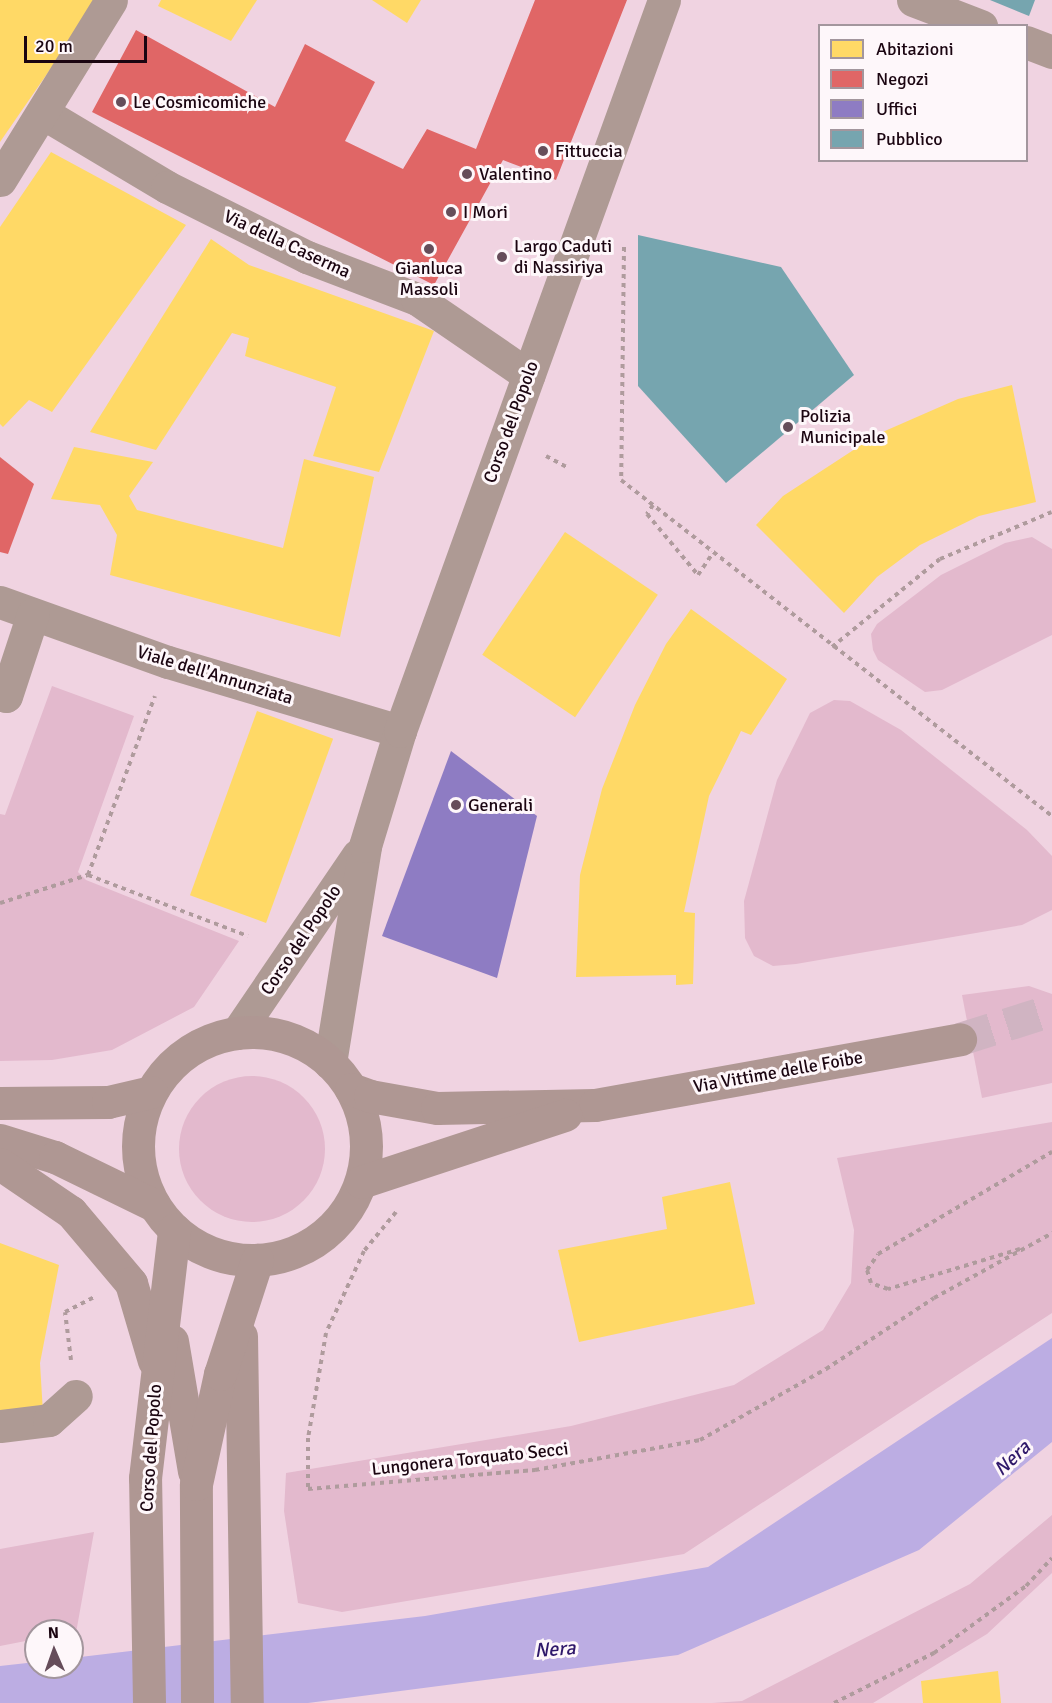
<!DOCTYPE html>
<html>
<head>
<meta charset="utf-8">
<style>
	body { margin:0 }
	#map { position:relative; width:1052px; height:1703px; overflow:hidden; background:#f0d3e1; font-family:Signika,sans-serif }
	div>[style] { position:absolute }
	.green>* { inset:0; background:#e3b9cd }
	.round { border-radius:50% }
	.water>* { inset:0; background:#bcade3 }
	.homes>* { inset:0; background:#ffd966; transform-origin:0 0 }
	.shops>* { inset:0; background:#e06666 }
	.offices>* { inset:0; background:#8e7cc3 }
	.public>* { inset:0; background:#76a5af }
	.secondary-tunnel>* { height:33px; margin-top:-16.5px; transform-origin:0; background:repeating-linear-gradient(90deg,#d0b4c2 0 33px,transparent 0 49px) }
	.path>* { height:4px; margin-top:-2px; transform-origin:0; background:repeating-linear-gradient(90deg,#af9b9d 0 4.5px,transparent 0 9px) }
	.street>* { height:33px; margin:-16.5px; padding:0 16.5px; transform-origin:16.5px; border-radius:16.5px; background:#ae9a94 }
	.secondary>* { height:33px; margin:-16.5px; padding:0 16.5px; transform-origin:16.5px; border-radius:16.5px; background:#af9793 }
	.secondary>.ring { margin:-16.5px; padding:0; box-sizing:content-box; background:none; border:33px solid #af9793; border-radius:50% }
	.dots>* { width:16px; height:16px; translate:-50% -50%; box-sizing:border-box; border:3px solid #fef7fa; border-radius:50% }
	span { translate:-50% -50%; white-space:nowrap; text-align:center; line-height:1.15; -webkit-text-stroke:6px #fef7fa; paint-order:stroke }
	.poi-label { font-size:18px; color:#1b0511 }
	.left { translate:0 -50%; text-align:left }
	.street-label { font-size:18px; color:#1b0511 }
	.water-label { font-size:20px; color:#2f186a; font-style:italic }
	.legend { position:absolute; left:818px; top:24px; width:210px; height:138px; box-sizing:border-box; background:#fef7fa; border:2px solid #a3969d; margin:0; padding:8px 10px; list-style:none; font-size:18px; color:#1b0511 }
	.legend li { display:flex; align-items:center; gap:12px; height:30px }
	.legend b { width:30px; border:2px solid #a3969d }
	.north { position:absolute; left:24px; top:1619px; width:60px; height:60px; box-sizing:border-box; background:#fef7fa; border:2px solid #a3969d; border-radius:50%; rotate:358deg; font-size:16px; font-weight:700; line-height:24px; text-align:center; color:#1b0511 }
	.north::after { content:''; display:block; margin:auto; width:21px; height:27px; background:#664d5a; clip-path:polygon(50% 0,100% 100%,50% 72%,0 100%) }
	.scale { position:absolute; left:24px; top:36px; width:123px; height:27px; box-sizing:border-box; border:3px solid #1b0511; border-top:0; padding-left:8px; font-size:18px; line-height:21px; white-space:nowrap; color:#1b0511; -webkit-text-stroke:4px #fef7fa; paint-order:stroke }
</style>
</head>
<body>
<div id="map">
	<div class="green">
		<div style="clip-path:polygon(1032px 537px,1052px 549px,1052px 635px,942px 690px,925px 692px,878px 660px,873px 650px,871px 634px,877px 624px,941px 575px,1005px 543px)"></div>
		<div style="clip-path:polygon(52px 686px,134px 716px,78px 872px,86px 880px,239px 941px,194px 1007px,112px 1050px,52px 1060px,0 1061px,0 814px,5px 815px)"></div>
		<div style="clip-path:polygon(834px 700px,850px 701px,901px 730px,1027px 830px,1052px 856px,1052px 910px,1022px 925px,796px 964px,773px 966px,754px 956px,745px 938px,744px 901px,777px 780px,810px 713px)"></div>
		<div style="clip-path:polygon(1029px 986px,1052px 994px,1052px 1083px,982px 1098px,962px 995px)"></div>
		<div class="round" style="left:179px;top:1076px;width:146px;height:146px"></div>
		<div style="clip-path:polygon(1052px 1122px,1052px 1313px,684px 1554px,342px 1612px,298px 1603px,284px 1511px,286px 1473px,571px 1426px,734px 1385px,823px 1330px,851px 1283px,854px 1230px,837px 1158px)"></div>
		<div style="clip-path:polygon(1052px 1515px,1052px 1573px,987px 1634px,873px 1703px,712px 1703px,742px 1701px,970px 1584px)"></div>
		<div style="clip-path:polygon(94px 1532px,76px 1633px,36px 1631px,36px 1639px,0 1646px,0 1549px)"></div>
	</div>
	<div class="water">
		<div style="clip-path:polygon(1052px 1338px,1052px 1442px,919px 1550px,678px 1655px,308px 1703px,0 1703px,0 1666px,36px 1662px,36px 1667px,72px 1667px,72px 1658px,425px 1616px,708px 1567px)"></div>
	</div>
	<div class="homes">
		<div style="clip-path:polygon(0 0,98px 0,0 142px)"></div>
		<div style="clip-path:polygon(161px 0,257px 0,231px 41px,158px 6px)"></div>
		<div style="clip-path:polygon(372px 0,421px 0,407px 23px)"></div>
		<div style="clip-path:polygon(51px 152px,186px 225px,52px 412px,29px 400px,3px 427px,0 424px,0 227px)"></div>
		<div style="clip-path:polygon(211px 239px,249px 265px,434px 331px,379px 472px,313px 456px,336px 387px,245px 356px,249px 338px,232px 333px,156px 450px,90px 432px)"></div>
		<div style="clip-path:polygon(1012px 385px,1036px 502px,979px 516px,920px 545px,877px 577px,844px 613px,756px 525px,783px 496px,878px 434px,958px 399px)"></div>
		<div style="clip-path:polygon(74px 447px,153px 462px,129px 496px,137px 510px,283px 548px,304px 459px,374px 477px,340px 637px,110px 575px,117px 535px,100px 505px,51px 499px)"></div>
		<div style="left:565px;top:532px;width:112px;height:148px;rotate:34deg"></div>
		<div style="clip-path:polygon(691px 609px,787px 679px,751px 735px,741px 731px,709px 796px,684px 912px,695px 913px,693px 984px,676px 985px,676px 975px,576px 977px,580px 875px,602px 789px,635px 705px,666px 644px)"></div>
		<div style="left:257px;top:711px;width:81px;height:196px;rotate:20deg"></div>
		<div style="clip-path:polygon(730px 1182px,755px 1304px,579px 1342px,558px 1250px,667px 1229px,662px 1197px)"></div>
		<div style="clip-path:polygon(0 1243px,59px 1265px,40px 1363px,43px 1413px,0 1415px)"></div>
		<div style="clip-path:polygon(998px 1671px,1001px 1703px,923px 1703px,921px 1681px)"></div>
	</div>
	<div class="shops">
		<div style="clip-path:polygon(535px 0,627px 0,556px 180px,503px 160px,434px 285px,92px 112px,136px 30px,275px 107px,305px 44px,375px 82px,345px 141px,403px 169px,427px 129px,476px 149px)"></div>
		<div style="clip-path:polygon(0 457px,34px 484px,8px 554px,0 552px)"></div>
	</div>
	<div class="offices">
		<div style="clip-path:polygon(451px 751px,537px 816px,497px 978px,382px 936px)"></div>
	</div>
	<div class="public">
		<div style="clip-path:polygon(990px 0,1035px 0,1029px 16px)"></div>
		<div style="clip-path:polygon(638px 235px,781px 267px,854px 375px,726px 483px,638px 386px)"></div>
	</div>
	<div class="secondary-tunnel">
		<div style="left:960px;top:1039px;width:96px;rotate:-17.5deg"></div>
	</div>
	<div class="path">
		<div style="left:624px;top:247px;width:233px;rotate:90.7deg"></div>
		<div style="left:621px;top:480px;width:546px;rotate:37.94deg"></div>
		<div style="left:546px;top:456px;width:26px;rotate:28deg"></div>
		<div style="left:653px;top:505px;width:11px;rotate:124deg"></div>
		<div style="left:647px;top:514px;width:80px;rotate:50.1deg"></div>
		<div style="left:698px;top:575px;width:27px;rotate:-56deg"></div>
		<div style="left:832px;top:647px;width:139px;rotate:-39.2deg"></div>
		<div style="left:940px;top:559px;width:121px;rotate:-22.8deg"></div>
		<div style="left:88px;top:875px;width:191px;rotate:-69.5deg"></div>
		<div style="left:0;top:903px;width:92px;rotate:-17.7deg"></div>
		<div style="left:88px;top:875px;width:171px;rotate:20.9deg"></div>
		<div style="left:396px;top:1212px;width:50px;rotate:129.4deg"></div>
		<div style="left:364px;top:1251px;width:90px;rotate:114.9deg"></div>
		<div style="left:326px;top:1333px;width:107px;rotate:99.7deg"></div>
		<div style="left:308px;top:1438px;width:51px;rotate:90deg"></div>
		<div style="left:308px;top:1489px;width:228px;rotate:-4.8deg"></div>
		<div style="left:535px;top:1470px;width:168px;rotate:-10.3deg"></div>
		<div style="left:700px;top:1440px;width:145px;rotate:-29.4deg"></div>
		<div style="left:826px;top:1369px;width:129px;rotate:-33.3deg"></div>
		<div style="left:934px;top:1298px;width:135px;rotate:-28.8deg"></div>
		<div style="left:1020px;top:1249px;width:138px;rotate:163.1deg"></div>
		<div style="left:888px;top:1289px;width:18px;rotate:-161deg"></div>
		<div style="left:871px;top:1283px;width:14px;rotate:-107deg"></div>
		<div style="left:867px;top:1270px;width:19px;rotate:-55deg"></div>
		<div style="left:878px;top:1254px;width:202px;rotate:-30.4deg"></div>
		<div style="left:71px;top:1360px;width:48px;rotate:-97.1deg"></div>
		<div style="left:65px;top:1312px;width:34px;rotate:-27deg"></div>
		<div style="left:834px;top:1703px;width:112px;rotate:-26.6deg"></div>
		<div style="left:934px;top:1653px;width:114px;rotate:-36.1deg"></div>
		<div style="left:1026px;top:1586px;width:38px;rotate:-47deg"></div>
	</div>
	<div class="street">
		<div style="left:913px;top:0;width:73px;rotate:20.9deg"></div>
		<div style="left:1026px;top:42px;width:28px;rotate:21deg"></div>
		<div style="left:43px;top:113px;width:144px;rotate:30.8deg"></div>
		<div style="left:167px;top:187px;width:157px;rotate:26.6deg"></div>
		<div style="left:307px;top:257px;width:118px;rotate:20.9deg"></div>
		<div style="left:417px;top:299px;width:135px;rotate:34.4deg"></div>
		<div style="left:0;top:180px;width:211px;rotate:-58.3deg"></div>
		<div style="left:0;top:602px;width:178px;rotate:19.7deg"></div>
		<div style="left:168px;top:662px;width:242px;rotate:16.6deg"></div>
		<div style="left:0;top:694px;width:6px;rotate:18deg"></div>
		<div style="left:6px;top:696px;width:86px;rotate:-71.8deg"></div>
		<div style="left:237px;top:1033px;width:215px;rotate:-55.8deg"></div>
		<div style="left:330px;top:1063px;width:220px;rotate:-80.8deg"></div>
		<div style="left:365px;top:846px;width:120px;rotate:-73.1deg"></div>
		<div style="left:400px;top:731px;width:777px;rotate:-70.14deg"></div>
		<div style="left:0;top:1426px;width:49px;rotate:-7deg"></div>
		<div style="left:49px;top:1420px;width:36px;rotate:-42deg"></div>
	</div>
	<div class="secondary">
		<div class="ring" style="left:138px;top:1032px;width:195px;height:195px"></div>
		<div style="left:351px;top:1089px;width:20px;rotate:20deg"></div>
		<div style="left:370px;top:1096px;width:68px;rotate:10.2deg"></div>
		<div style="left:437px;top:1108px;width:158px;rotate:-1.1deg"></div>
		<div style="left:595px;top:1105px;width:371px;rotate:-10.2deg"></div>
		<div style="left:0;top:1103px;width:108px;rotate:-0.5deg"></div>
		<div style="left:108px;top:1102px;width:44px;rotate:-13.1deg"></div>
		<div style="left:0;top:1140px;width:58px;rotate:17.2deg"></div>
		<div style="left:55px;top:1157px;width:110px;rotate:25.9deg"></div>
		<div style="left:0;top:1164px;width:86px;rotate:34.1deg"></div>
		<div style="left:71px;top:1212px;width:93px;rotate:49.8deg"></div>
		<div style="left:131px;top:1283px;width:81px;rotate:73.6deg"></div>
		<div style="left:361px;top:1182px;width:215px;rotate:-18.2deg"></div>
		<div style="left:241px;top:1336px;width:367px;rotate:89.1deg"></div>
		<div style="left:172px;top:1341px;width:132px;rotate:80.4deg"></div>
		<div style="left:149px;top:1703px;width:225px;rotate:-91deg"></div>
		<div style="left:145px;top:1478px;width:250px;rotate:-83.3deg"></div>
		<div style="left:197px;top:1703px;width:219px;rotate:-90.3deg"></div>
		<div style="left:196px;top:1484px;width:113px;rotate:-77.7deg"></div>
		<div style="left:220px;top:1374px;width:120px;rotate:-72deg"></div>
	</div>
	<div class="dots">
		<div style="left:121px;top:102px;background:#664d5a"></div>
		<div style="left:543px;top:151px;background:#664d5a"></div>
		<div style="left:467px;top:174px;background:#664d5a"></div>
		<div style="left:451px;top:212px;background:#664d5a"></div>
		<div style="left:429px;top:249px;background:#664d5a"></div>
		<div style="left:502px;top:257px;background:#664d5a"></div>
		<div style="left:788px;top:427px;background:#664d5a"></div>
		<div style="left:456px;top:805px;background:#664d5a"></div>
	</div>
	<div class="poi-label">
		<span class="left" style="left:133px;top:102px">Le Cosmicomiche</span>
		<span class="left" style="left:555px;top:151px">Fittuccia</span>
		<span class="left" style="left:479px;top:174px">Valentino</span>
		<span class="left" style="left:463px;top:212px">I Mori</span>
		<span class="left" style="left:514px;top:257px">Largo Caduti<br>di Nassiriya</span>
		<span style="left:429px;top:279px">Gianluca<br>Massoli</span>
		<span class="left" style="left:800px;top:427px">Polizia<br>Municipale</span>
		<span class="left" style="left:468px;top:805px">Generali</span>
	</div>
	<div class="street-label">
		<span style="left:287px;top:244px;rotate:25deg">Via della Caserma</span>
		<span style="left:511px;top:422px;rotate:-70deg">Corso del Popolo</span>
		<span style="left:215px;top:675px;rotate:17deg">Viale dell'Annunziata</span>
		<span style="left:301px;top:940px;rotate:-56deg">Corso del Popolo</span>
		<span style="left:778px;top:1072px;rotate:-10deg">Via Vittime delle Foibe</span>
		<span style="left:151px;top:1448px;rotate:-86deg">Corso del Popolo</span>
		<span style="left:470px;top:1459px;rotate:-6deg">Lungonera Torquato Secci</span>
	</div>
	<div class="water-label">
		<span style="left:1012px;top:1458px;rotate:-43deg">Nera</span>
		<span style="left:555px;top:1649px;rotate:-4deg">Nera</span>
	</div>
	<ul class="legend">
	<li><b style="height:16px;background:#ffd966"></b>Abitazioni</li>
	<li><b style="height:16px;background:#e06666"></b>Negozi</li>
	<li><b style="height:16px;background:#8e7cc3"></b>Uffici</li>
	<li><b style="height:16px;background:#76a5af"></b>Pubblico</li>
	</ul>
	<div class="north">N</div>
	<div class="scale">20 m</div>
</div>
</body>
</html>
